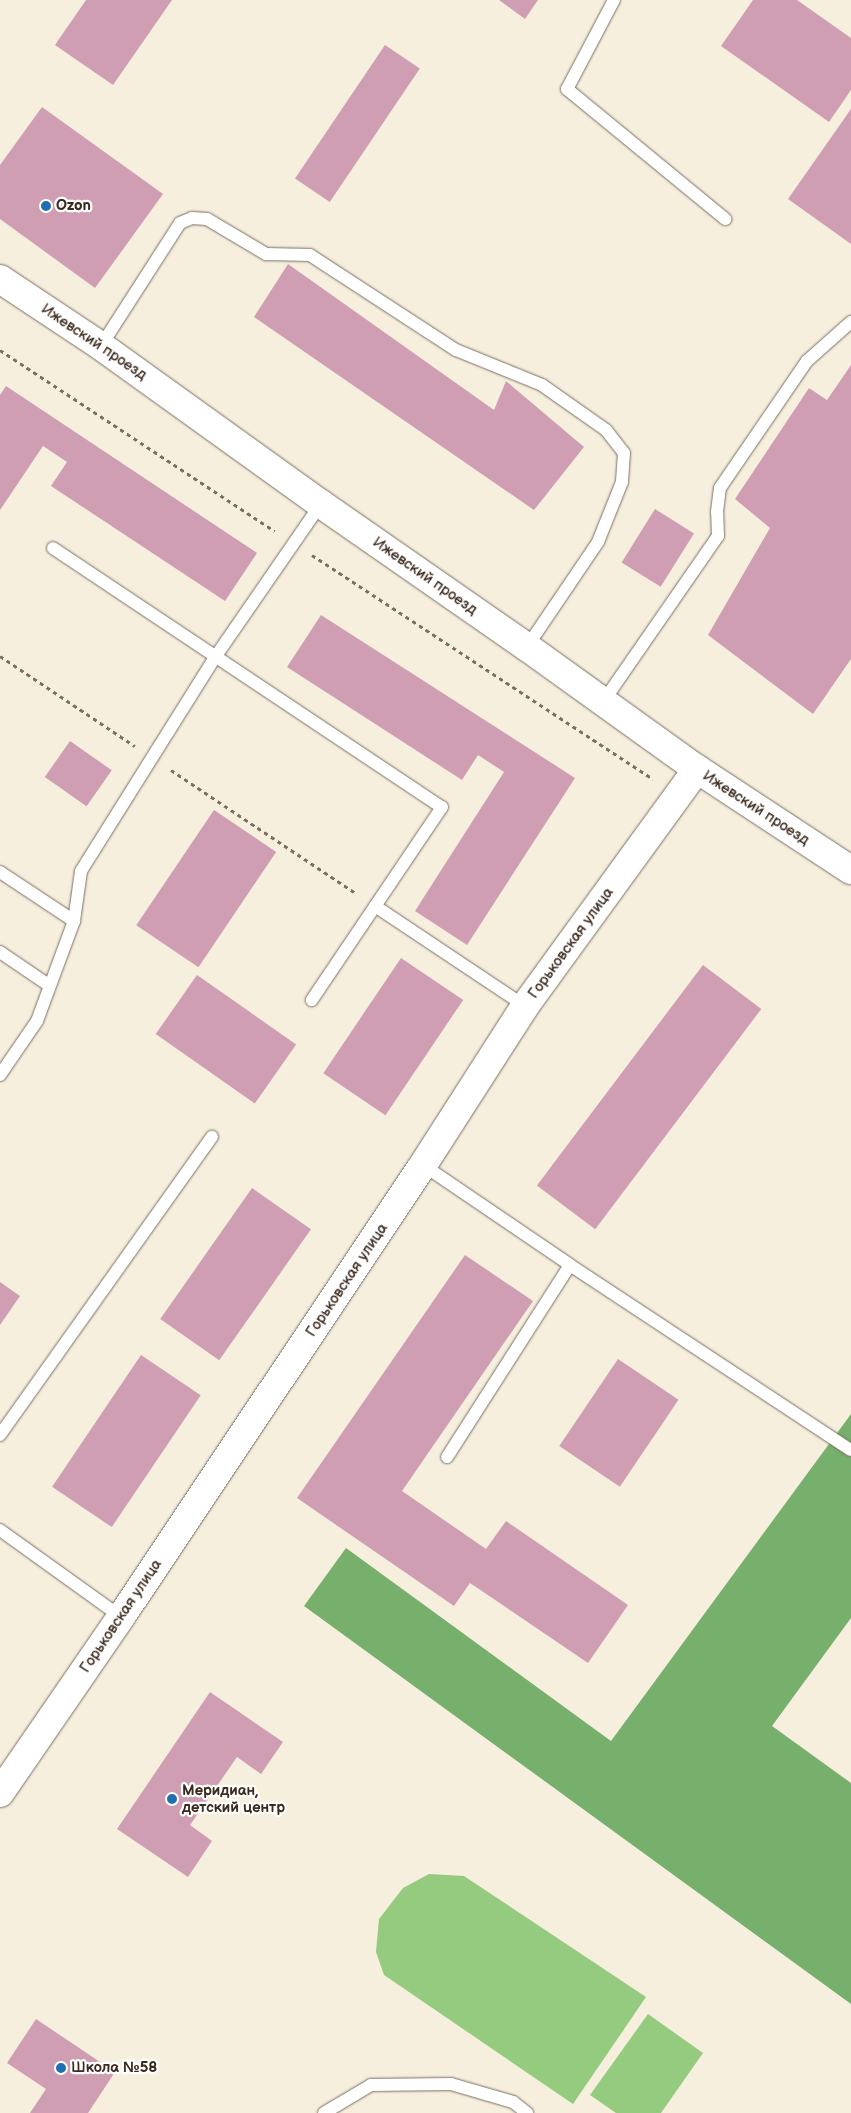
<!DOCTYPE html>
<html>
<head>
<meta charset="utf-8">
<style>
	body { margin:0 }
	#map { position:relative; width:851px; height:2113px; overflow:hidden; background:#f6efde; font-family:"Balsamiq Sans",sans-serif }
	div>[style] { position:absolute }
	.green>* { inset:0; background:#94cb7e }
	.forest>* { inset:0; background:#77af6d }
	.building>* { inset:0; background:#cf9eb2; transform-origin:0 0 }
	.path>* { height:3px; margin-top:-1.5px; transform-origin:0; background:repeating-linear-gradient(90deg,#7c6f61 0 4px,transparent 0 8px) }
	.roads { filter:drop-shadow(0 0 1px #7c6f61) drop-shadow(0 0 1px #7c6f61) }
	.service>* { height:12px; margin:-6px; padding:0 6px; transform-origin:6px; border-radius:6px; background:#fff }
	.tertiary>* { height:28px; margin:-14px; padding:0 14px; transform-origin:14px; border-radius:14px; background:#fff }
	.dots>* { width:14px; height:14px; translate:-50% -50%; box-sizing:border-box; border:2px solid #fff; border-radius:50% }
	span { translate:-50% -50%; white-space:nowrap; text-align:center; line-height:1.15; -webkit-text-stroke:4.5px #fff; paint-order:stroke }
	.poi-label { font-size:15px; color:#3b2a1e; font-weight:700 }
	.left { translate:0 -50%; text-align:left }
	.street-label { font-size:15px; color:#3b2a1e }
</style>
</head>
<body>
<div id="map">
	<div class="green">
		<div style="clip-path:polygon(429px 1874px,464px 1876px,646px 1997px,573px 2104px,384px 1975px,376px 1952px,379px 1919px,403px 1888px)"></div>
		<div style="clip-path:polygon(648px 2014px,703px 2053px,661px 2113px,616px 2113px,590px 2095px)"></div>
	</div>
	<div class="forest">
		<div style="clip-path:polygon(851px 1414px,851px 1618px,772px 1726px,851px 1783px,851px 2004px,304px 1606px,346px 1548px,611px 1741px)"></div>
	</div>
	<div class="building">
		<div style="clip-path:polygon(86px 0,172px 0,113px 85px,55px 45px)"></div>
		<div style="clip-path:polygon(499px 0,538px 0,525px 19px)"></div>
		<div style="clip-path:polygon(753px 0,797px 0,851px 38px,851px 90px,829px 122px,721px 46px)"></div>
		<div style="left:385px;top:45px;width:42px;height:161px;rotate:34deg"></div>
		<div style="clip-path:polygon(42px 107px,163px 194px,95px 288px,0 219px,0 165px)"></div>
		<div style="clip-path:polygon(851px 109px,851px 244px,788px 199px)"></div>
		<div style="clip-path:polygon(288px 264px,494px 410px,506px 381px,584px 447px,534px 510px,254px 317px)"></div>
		<div style="clip-path:polygon(851px 365px,851px 659px,813px 714px,708px 635px,770px 528px,735px 499px,809px 388px,827px 400px)"></div>
		<div style="clip-path:polygon(6px 386px,257px 553px,225px 601px,51px 486px,67px 462px,43px 446px,0 510px,0 395px)"></div>
		<div style="left:655px;top:509px;width:46px;height:63px;rotate:32deg"></div>
		<div style="clip-path:polygon(321px 615px,575px 778px,467px 945px,415px 911px,504px 772px,478px 755px,462px 780px,287px 667px)"></div>
		<div style="left:70px;top:741px;width:51px;height:44px;rotate:35deg"></div>
		<div style="left:214px;top:810px;width:75px;height:139px;rotate:34deg"></div>
		<div style="left:401px;top:958px;width:75px;height:139px;rotate:34deg"></div>
		<div style="left:703px;top:965px;width:73px;height:276px;rotate:37deg"></div>
		<div style="left:197px;top:975px;width:121px;height:72px;rotate:35deg"></div>
		<div style="left:252px;top:1188px;width:72px;height:160px;rotate:35deg"></div>
		<div style="clip-path:polygon(465px 1255px,533px 1301px,402px 1491px,486px 1549px,506px 1521px,628px 1605px,588px 1663px,470px 1583px,454px 1606px,297px 1498px)"></div>
		<div style="clip-path:polygon(0 1282px,20px 1296px,0 1325px)"></div>
		<div style="left:141px;top:1355px;width:72px;height:159px;rotate:34deg"></div>
		<div style="left:618px;top:1359px;width:73px;height:105px;rotate:34deg"></div>
		<div style="clip-path:polygon(210px 1692px,283px 1742px,261px 1774px,237px 1757px,190px 1825px,212px 1841px,188px 1877px,117px 1829px)"></div>
		<div style="clip-path:polygon(36px 2019px,115px 2072px,88px 2113px,30px 2113px,46px 2089px,7px 2063px)"></div>
	</div>
	<div class="path">
		<div style="left:0;top:350px;width:329px;rotate:33.4deg"></div>
		<div style="left:312px;top:555px;width:408px;rotate:33.3deg"></div>
		<div style="left:0;top:656px;width:162px;rotate:33.7deg"></div>
		<div style="left:171px;top:770px;width:224px;rotate:33.7deg"></div>
	</div>
	<div class="roads">
		<div class="service">
			<div style="left:614px;top:0;width:101px;rotate:117.8deg"></div>
			<div style="left:567px;top:89px;width:205px;rotate:39.4deg"></div>
			<div style="left:101px;top:346px;width:146px;rotate:-57.3deg"></div>
			<div style="left:180px;top:223px;width:13px;rotate:-23deg"></div>
			<div style="left:192px;top:218px;width:15px;rotate:4deg"></div>
			<div style="left:207px;top:219px;width:69px;rotate:30.7deg"></div>
			<div style="left:266px;top:254px;width:44px;rotate:1.3deg"></div>
			<div style="left:310px;top:255px;width:174px;rotate:33.1deg"></div>
			<div style="left:456px;top:350px;width:93px;rotate:22.1deg"></div>
			<div style="left:542px;top:385px;width:78px;rotate:35.1deg"></div>
			<div style="left:606px;top:430px;width:29px;rotate:52deg"></div>
			<div style="left:624px;top:453px;width:29px;rotate:94deg"></div>
			<div style="left:622px;top:482px;width:65px;rotate:111.8deg"></div>
			<div style="left:598px;top:542px;width:127px;rotate:124.1deg"></div>
			<div style="left:53px;top:548px;width:467px;rotate:33.7deg"></div>
			<div style="left:442px;top:807px;width:233px;rotate:124deg"></div>
			<div style="left:603px;top:702px;width:202px;rotate:-55.3deg"></div>
			<div style="left:718px;top:536px;width:24px;rotate:-92deg"></div>
			<div style="left:717px;top:512px;width:24px;rotate:-83deg"></div>
			<div style="left:720px;top:488px;width:154px;rotate:-55.6deg"></div>
			<div style="left:807px;top:361px;width:59px;rotate:-41.6deg"></div>
			<div style="left:0;top:872px;width:89px;rotate:33.5deg"></div>
			<div style="left:375px;top:906px;width:180px;rotate:33.7deg"></div>
			<div style="left:0;top:952px;width:60px;rotate:34.2deg"></div>
			<div style="left:0;top:1075px;width:65px;rotate:-55.6deg"></div>
			<div style="left:37px;top:1021px;width:107px;rotate:-69.7deg"></div>
			<div style="left:74px;top:921px;width:50px;rotate:-82deg"></div>
			<div style="left:81px;top:871px;width:254px;rotate:-57.9deg"></div>
			<div style="left:216px;top:656px;width:185px;rotate:-55.4deg"></div>
			<div style="left:423px;top:1165px;width:178px;rotate:34.2deg"></div>
			<div style="left:570px;top:1265px;width:228px;rotate:122.6deg"></div>
			<div style="left:570px;top:1265px;width:336px;rotate:33.4deg"></div>
			<div style="left:0;top:1435px;width:366px;rotate:-54.6deg"></div>
			<div style="left:0;top:1530px;width:149px;rotate:35.7deg"></div>
			<div style="left:324px;top:2113px;width:55px;rotate:-30.8deg"></div>
			<div style="left:371px;top:2085px;width:80px;rotate:-0.7deg"></div>
			<div style="left:451px;top:2084px;width:65px;rotate:16.2deg"></div>
			<div style="left:513px;top:2102px;width:18px;rotate:38deg"></div>
		</div>
		<div class="tertiary">
			<div style="left:0;top:279px;width:121px;rotate:33.6deg"></div>
			<div style="left:101px;top:346px;width:271px;rotate:35.7deg"></div>
			<div style="left:321px;top:504px;width:251px;rotate:34.8deg"></div>
			<div style="left:527px;top:647px;width:209px;rotate:35.7deg"></div>
			<div style="left:697px;top:769px;width:184px;rotate:33.3deg"></div>
			<div style="left:0;top:1793px;width:214px;rotate:-55.5deg"></div>
			<div style="left:121px;top:1617px;width:544px;rotate:-56.25deg"></div>
			<div style="left:423px;top:1165px;width:189px;rotate:-57.3deg"></div>
			<div style="left:525px;top:1006px;width:293px;rotate:-54deg"></div>
		</div>
	</div>
	<div class="dots">
		<div style="left:46px;top:206px;background:#1f6fb2"></div>
		<div style="left:172px;top:1799px;background:#1f6fb2"></div>
		<div style="left:61px;top:2068px;background:#1f6fb2"></div>
	</div>
	<div class="poi-label">
		<span class="left" style="left:56px;top:206px">Ozon</span>
		<span class="left" style="left:182px;top:1799px">Меридиан,<br>детский центр</span>
		<span class="left" style="left:71px;top:2068px">Школа №58</span>
	</div>
	<div class="street-label">
		<span style="left:94px;top:342px;rotate:34deg">Ижевский проезд</span>
		<span style="left:425px;top:576px;rotate:35deg">Ижевский проезд</span>
		<span style="left:756px;top:808px;rotate:33deg">Ижевский проезд</span>
		<span style="left:571px;top:943px;rotate:-54deg">Горьковская улица</span>
		<span style="left:347px;top:1280px;rotate:-56deg">Горьковская улица</span>
		<span style="left:121px;top:1616px;rotate:-56deg">Горьковская улица</span>
	</div>
</div>
</body>
</html>
